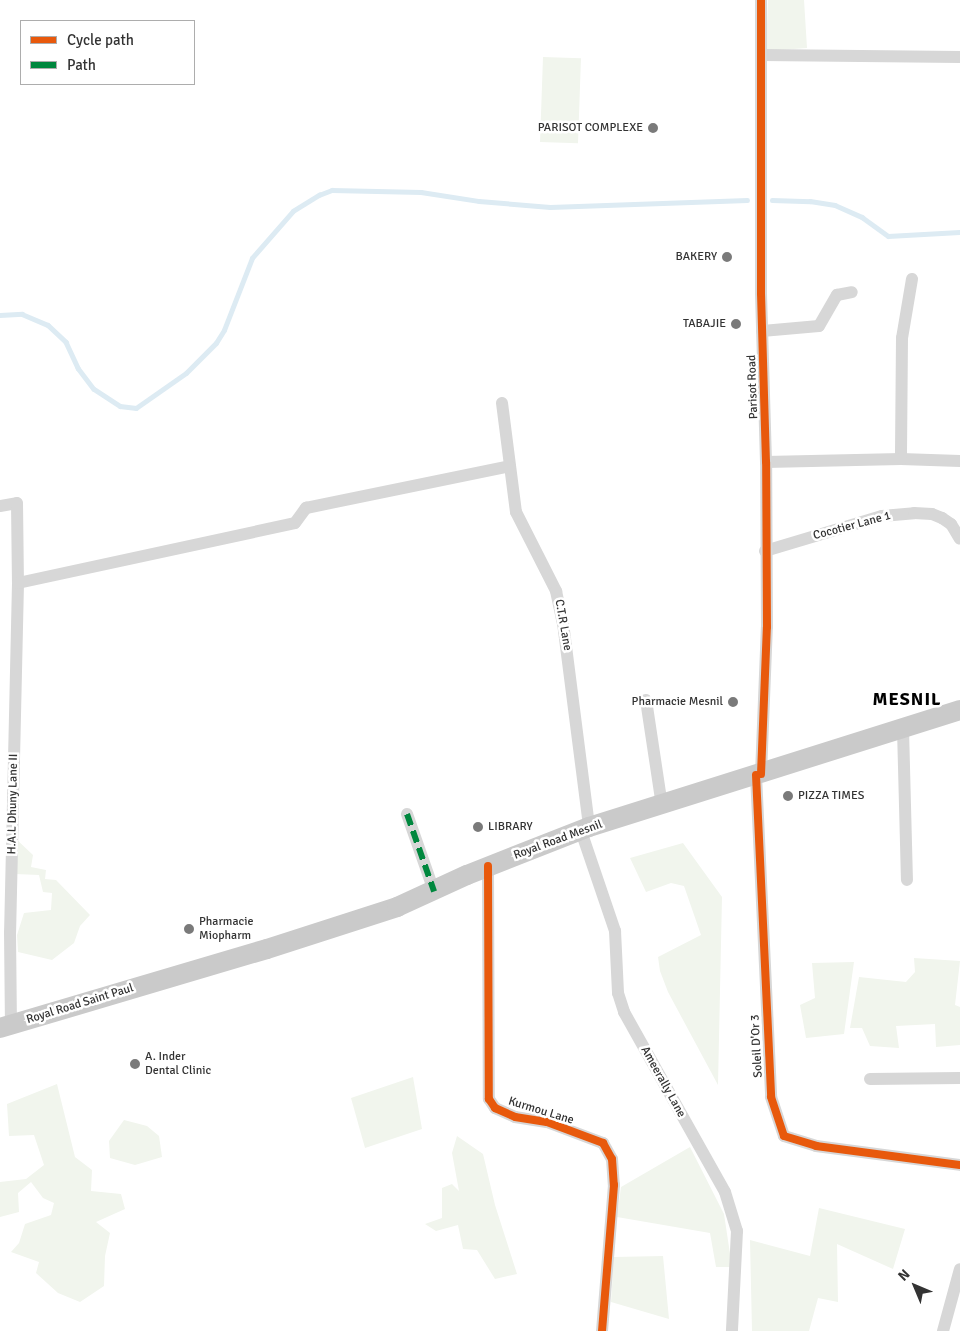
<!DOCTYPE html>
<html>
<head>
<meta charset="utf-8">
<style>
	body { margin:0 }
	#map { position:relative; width:960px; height:1331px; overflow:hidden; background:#fff; font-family:Signika,sans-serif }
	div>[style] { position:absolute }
	.green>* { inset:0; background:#f1f5ed; transform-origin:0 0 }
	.stream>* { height:4.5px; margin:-2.25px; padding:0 2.25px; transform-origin:2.25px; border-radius:2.25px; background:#ddebf3 }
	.street>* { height:12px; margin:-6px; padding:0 6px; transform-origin:6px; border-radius:6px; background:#d7d7d7 }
	.primary>* { height:20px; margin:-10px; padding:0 10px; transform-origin:10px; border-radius:10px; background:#cacaca }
	.quiet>* { height:6px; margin-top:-3px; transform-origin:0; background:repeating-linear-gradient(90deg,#00873e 0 12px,transparent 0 18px) }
	.cycleway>* { height:8px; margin:-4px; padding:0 4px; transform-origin:4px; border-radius:4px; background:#e8590c }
	.dots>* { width:14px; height:14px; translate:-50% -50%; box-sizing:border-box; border:2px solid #fff; border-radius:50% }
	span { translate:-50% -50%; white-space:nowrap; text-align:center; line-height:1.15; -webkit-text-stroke:5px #fff; paint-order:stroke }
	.poi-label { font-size:12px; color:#333 }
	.right { translate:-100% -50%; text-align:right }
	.left { translate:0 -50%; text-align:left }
	.street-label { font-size:12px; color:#333 }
	.district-label { font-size:18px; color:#000; font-weight:700; letter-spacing:1px }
	.legend { position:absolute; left:20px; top:20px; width:175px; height:65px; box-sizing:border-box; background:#fff; border:1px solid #adadad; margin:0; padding:6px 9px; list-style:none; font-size:15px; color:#333 }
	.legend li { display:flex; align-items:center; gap:10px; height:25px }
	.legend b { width:25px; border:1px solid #adadad }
	.north { position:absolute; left:890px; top:1261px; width:50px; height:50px; -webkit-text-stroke:4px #fff; paint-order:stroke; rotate:315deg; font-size:14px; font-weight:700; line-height:20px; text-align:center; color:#333 }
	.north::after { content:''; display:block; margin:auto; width:18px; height:22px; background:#333; clip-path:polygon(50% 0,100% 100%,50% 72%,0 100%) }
</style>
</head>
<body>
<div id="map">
	<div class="green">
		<div style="clip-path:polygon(768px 0,804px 0,807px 48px,766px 51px)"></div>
		<div style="left:543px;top:57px;width:38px;height:85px;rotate:2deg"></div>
		<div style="clip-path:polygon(15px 838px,33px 855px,31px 867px,46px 870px,45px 879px,56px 880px,90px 915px,80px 926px,74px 943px,52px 960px,18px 952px,17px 935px,24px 913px,51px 910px,52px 893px,43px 892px,39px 875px,15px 874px)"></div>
		<div style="clip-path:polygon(683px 843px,722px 897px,718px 1085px,668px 992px,660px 971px,658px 957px,701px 935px,684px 886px,671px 883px,646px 892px,630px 858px)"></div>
		<div style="clip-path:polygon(914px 958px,960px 961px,955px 1005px,960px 1007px,960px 1045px,936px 1047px,935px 1024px,896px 1026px,899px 1048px,870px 1046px,862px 1028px,850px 1028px,859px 977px,906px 982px,915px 972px)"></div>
		<div style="clip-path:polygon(854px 962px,844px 1034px,806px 1038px,800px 1005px,815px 998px,812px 963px)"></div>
		<div style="clip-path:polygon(413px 1077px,422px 1129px,365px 1148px,351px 1098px)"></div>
		<div style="clip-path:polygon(57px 1084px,75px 1157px,92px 1170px,91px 1191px,121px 1194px,125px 1209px,96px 1222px,110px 1233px,105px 1256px,104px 1286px,80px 1302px,58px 1293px,36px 1273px,39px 1262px,11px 1252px,19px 1243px,25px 1224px,51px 1215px,54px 1203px,43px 1198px,31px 1182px,18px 1193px,19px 1212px,0 1217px,0 1182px,26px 1179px,44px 1165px,34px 1135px,9px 1136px,7px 1104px)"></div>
		<div style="clip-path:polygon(124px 1120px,147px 1126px,159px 1136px,162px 1157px,135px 1165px,110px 1158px,109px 1141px)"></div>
		<div style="clip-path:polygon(457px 1136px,483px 1154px,495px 1205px,517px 1274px,495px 1279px,477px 1250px,463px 1249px,458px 1225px,436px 1231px,425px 1224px,442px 1218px,442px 1188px,452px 1184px,459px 1191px,452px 1153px)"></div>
		<div style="clip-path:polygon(690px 1147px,724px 1214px,732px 1267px,716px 1267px,710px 1233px,617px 1217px,621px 1187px)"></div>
		<div style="clip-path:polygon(819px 1208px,905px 1229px,893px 1269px,837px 1244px,838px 1302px,818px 1298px,809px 1331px,752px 1331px,750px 1240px,810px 1256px)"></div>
		<div style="clip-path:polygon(663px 1256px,669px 1319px,611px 1302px,614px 1257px)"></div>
	</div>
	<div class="stream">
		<div style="left:772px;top:200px;width:38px;rotate:2deg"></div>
		<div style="left:810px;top:201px;width:25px;rotate:9deg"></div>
		<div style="left:835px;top:205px;width:30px;rotate:24deg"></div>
		<div style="left:862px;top:217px;width:32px;rotate:36deg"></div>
		<div style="left:888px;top:236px;width:72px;rotate:-3.2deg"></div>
		<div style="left:0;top:315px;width:22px;rotate:-3deg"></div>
		<div style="left:22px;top:314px;width:28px;rotate:23deg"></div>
		<div style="left:48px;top:325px;width:25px;rotate:43deg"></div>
		<div style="left:66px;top:342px;width:29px;rotate:65deg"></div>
		<div style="left:78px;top:368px;width:26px;rotate:53deg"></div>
		<div style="left:94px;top:389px;width:31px;rotate:33deg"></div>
		<div style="left:120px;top:406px;width:16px;rotate:7deg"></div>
		<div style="left:136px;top:408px;width:61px;rotate:-35deg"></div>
		<div style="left:186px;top:373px;width:42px;rotate:-45deg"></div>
		<div style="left:216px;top:343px;width:15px;rotate:-58deg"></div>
		<div style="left:224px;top:330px;width:77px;rotate:-68.7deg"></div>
		<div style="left:252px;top:258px;width:62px;rotate:-48.9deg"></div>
		<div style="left:293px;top:211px;width:31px;rotate:-32deg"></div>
		<div style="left:319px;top:195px;width:14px;rotate:-21deg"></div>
		<div style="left:332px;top:190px;width:89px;rotate:1.3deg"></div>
		<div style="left:421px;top:192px;width:59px;rotate:8.8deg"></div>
		<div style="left:479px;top:201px;width:71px;rotate:4.8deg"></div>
		<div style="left:550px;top:207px;width:197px;rotate:-2deg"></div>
	</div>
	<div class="street">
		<div style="left:762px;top:55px;width:198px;rotate:0.6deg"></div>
		<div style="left:912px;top:279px;width:60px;rotate:99.6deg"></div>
		<div style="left:902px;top:338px;width:121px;rotate:90.5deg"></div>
		<div style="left:901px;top:459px;width:59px;rotate:1.9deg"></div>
		<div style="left:762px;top:331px;width:57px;rotate:-5deg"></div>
		<div style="left:819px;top:326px;width:36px;rotate:-60deg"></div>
		<div style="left:837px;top:295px;width:15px;rotate:-11deg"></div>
		<div style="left:502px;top:403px;width:110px;rotate:82.7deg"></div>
		<div style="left:516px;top:512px;width:89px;rotate:63.1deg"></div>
		<div style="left:556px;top:591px;width:33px;rotate:78deg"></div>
		<div style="left:563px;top:623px;width:206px;rotate:82.7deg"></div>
		<div style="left:766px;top:462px;width:135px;rotate:-1.3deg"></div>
		<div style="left:0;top:506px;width:17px;rotate:-10deg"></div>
		<div style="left:17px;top:503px;width:80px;rotate:89.3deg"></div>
		<div style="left:18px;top:583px;width:349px;rotate:91.3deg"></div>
		<div style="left:10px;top:932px;width:92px;rotate:89.4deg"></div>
		<div style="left:765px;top:551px;width:122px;rotate:-16.7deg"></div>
		<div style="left:882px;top:516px;width:32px;rotate:-5deg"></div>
		<div style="left:914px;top:513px;width:18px;rotate:3deg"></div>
		<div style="left:932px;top:514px;width:11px;rotate:22deg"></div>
		<div style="left:942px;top:518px;width:11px;rotate:34deg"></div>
		<div style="left:951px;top:524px;width:17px;rotate:59deg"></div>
		<div style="left:18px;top:583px;width:283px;rotate:-12.2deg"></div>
		<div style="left:295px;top:523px;width:19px;rotate:-54deg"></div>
		<div style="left:306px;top:508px;width:208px;rotate:-11.6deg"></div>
		<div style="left:646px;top:700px;width:107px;rotate:81.4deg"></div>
		<div style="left:903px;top:729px;width:151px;rotate:88.5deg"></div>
		<div style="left:761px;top:774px;width:147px;rotate:-87.7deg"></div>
		<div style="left:767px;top:627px;width:165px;rotate:-90.3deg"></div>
		<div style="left:766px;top:462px;width:169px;rotate:-91.7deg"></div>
		<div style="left:761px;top:293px;width:293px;rotate:-90deg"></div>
		<div style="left:756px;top:775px;width:322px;rotate:87.3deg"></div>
		<div style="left:771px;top:1097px;width:41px;rotate:71.6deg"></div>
		<div style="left:784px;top:1136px;width:34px;rotate:17deg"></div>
		<div style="left:816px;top:1146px;width:145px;rotate:7.5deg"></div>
		<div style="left:407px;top:814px;width:82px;rotate:70.7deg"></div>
		<div style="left:581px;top:831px;width:106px;rotate:71.2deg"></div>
		<div style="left:615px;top:931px;width:62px;rotate:87.2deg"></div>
		<div style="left:618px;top:993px;width:20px;rotate:72deg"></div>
		<div style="left:624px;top:1012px;width:206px;rotate:60.7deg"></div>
		<div style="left:725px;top:1192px;width:41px;rotate:72.9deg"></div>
		<div style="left:737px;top:1231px;width:100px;rotate:92.9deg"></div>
		<div style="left:488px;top:866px;width:233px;rotate:89.8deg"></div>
		<div style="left:489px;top:1099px;width:11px;rotate:56deg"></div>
		<div style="left:495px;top:1108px;width:22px;rotate:24deg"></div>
		<div style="left:515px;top:1117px;width:32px;rotate:9deg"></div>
		<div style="left:547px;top:1122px;width:60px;rotate:20.6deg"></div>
		<div style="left:603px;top:1143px;width:18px;rotate:61deg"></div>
		<div style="left:612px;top:1159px;width:26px;rotate:86deg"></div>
		<div style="left:614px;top:1185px;width:146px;rotate:94.7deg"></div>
		<div style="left:870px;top:1079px;width:90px;rotate:-0.6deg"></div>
		<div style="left:943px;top:1331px;width:64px;rotate:-74.7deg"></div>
	</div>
	<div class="primary">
		<div style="left:0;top:1028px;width:278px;rotate:-16.5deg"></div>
		<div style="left:267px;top:949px;width:137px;rotate:-17.9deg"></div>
		<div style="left:397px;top:907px;width:77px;rotate:-24.6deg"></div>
		<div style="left:467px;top:875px;width:131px;rotate:-21.5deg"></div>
		<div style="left:589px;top:827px;width:389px;rotate:-17.5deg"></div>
	</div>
	<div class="quiet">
		<div style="left:407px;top:814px;width:82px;rotate:70.7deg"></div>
	</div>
	<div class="cycleway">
		<div style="left:761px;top:774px;width:147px;rotate:-87.7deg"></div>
		<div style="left:767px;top:627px;width:165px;rotate:-90.3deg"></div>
		<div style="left:766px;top:462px;width:169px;rotate:-91.7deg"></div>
		<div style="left:761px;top:293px;width:293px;rotate:-90deg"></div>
		<div style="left:756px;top:775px;width:322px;rotate:87.3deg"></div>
		<div style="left:771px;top:1097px;width:41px;rotate:71.6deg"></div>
		<div style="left:784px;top:1136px;width:34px;rotate:17deg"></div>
		<div style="left:816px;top:1146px;width:145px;rotate:7.5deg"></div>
		<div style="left:488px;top:866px;width:233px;rotate:89.8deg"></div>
		<div style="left:489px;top:1099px;width:11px;rotate:56deg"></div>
		<div style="left:495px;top:1108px;width:22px;rotate:24deg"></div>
		<div style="left:515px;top:1117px;width:32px;rotate:9deg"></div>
		<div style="left:547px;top:1122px;width:60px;rotate:20.6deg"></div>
		<div style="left:603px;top:1143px;width:18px;rotate:61deg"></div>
		<div style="left:612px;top:1159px;width:26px;rotate:86deg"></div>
		<div style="left:614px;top:1185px;width:146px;rotate:94.7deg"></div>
	</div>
	<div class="dots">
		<div style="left:653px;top:128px;background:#7a7a7a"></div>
		<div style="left:727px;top:257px;background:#7a7a7a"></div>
		<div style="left:736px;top:324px;background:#7a7a7a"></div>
		<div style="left:733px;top:702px;background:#7a7a7a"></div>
		<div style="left:788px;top:796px;background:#7a7a7a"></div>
		<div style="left:478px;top:827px;background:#7a7a7a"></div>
		<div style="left:189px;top:929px;background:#7a7a7a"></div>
		<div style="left:135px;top:1064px;background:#7a7a7a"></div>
	</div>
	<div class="poi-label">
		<span class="right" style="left:643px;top:128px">PARISOT COMPLEXE</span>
		<span class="right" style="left:717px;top:257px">BAKERY</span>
		<span class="right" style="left:726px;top:324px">TABAJIE</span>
		<span class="right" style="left:723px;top:702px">Pharmacie Mesnil</span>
		<span class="left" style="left:798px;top:796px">PIZZA TIMES</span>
		<span class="left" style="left:488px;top:827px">LIBRARY</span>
		<span class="left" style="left:199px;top:929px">Pharmacie<br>Miopharm</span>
		<span class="left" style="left:145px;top:1064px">A. Inder<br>Dental Clinic</span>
	</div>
	<div class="street-label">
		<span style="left:753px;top:387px;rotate:-92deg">Parisot Road</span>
		<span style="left:852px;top:526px;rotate:-15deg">Cocotier Lane 1</span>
		<span style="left:563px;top:625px;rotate:80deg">C.T.R Lane</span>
		<span style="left:13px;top:804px;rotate:-89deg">H.A.L Dhuny Lane II</span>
		<span style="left:558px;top:840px;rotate:-20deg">Royal Road Mesnil</span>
		<span style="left:80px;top:1004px;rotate:-17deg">Royal Road Saint Paul</span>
		<span style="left:757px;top:1046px;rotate:-93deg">Soleil D'Or 3</span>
		<span style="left:663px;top:1082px;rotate:61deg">Ameerally Lane</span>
		<span style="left:541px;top:1111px;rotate:17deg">Kurmou Lane</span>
	</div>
	<div class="district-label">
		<span style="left:907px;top:699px">MESNIL</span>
	</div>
	<ul class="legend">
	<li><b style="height:6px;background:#e8590c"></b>Cycle path</li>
	<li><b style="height:6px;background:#00873e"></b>Path</li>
	</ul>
	<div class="north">N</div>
</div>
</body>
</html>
